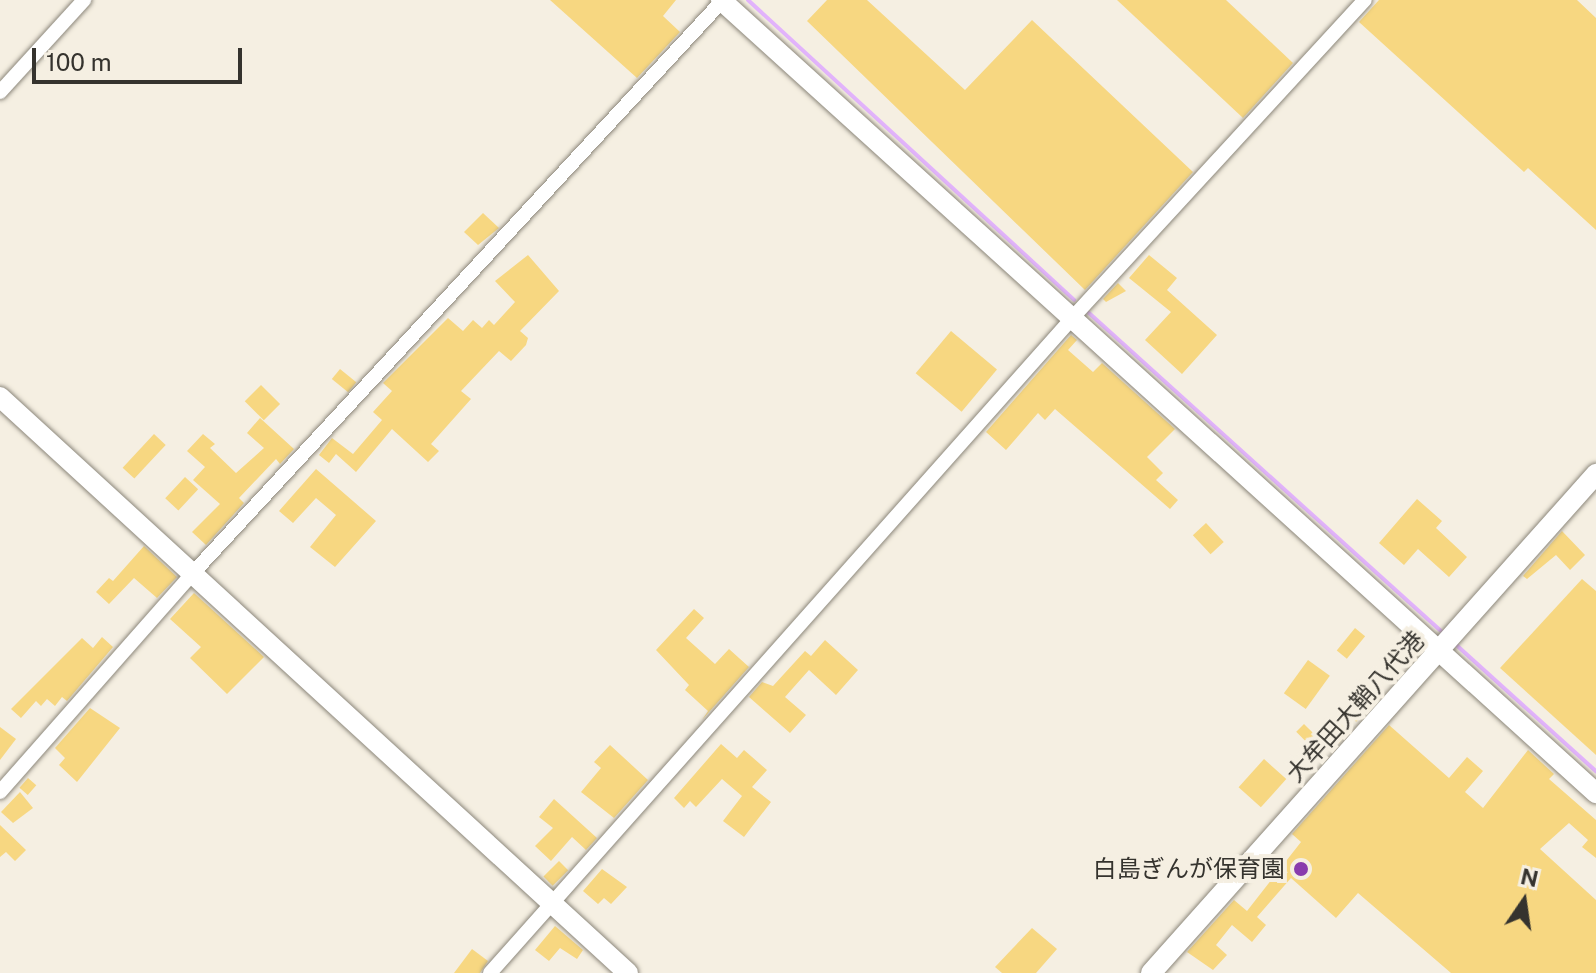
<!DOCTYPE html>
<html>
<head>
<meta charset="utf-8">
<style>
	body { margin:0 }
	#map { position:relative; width:1596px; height:973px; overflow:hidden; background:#f5efe2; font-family:"Public Sans","Noto Sans JP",sans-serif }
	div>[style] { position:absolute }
	.stream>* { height:4px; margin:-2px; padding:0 2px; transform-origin:2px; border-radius:2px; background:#e2b3fc }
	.building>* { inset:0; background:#f7d781; transform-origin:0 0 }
	.roads { filter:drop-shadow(0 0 2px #8c877b) drop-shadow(0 0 2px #8c877b) }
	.street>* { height:14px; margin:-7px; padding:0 7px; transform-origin:7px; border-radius:7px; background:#fff }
	.secondary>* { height:20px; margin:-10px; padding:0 10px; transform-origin:10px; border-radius:10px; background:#fff }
	.dots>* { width:22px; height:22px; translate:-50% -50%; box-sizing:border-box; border:4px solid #f5efe2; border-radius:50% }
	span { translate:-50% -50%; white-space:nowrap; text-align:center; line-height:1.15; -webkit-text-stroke:8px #f5efe2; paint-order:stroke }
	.street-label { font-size:24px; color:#35332e }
	.poi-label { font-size:24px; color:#35332e }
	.right { translate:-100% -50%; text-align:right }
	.north { position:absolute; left:1484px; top:861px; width:80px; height:80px; -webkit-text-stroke:6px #f5efe2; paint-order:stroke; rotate:13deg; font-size:22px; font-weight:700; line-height:32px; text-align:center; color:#35332e }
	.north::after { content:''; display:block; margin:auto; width:28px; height:36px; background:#35332e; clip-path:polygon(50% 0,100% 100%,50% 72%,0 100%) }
	.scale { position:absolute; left:32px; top:48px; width:210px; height:36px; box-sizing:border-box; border:4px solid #35332e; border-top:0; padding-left:10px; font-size:24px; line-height:28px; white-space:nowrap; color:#35332e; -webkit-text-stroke:6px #f5efe2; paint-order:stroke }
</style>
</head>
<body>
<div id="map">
	<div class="stream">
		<div style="left:748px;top:0;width:443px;rotate:42.6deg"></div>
		<div style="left:1089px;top:313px;width:477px;rotate:42.1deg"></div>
		<div style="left:1453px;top:642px;width:193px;rotate:42.1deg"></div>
	</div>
	<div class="building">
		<div style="clip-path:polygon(550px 0,676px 0,663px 16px,680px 32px,637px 78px)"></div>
		<div style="clip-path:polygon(827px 0,867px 0,965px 90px,1032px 20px,1193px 172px,1085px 290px,807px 21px)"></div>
		<div style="clip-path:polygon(1117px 0,1226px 0,1293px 63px,1243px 118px)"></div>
		<div style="clip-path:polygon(1379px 0,1577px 0,1596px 18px,1596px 230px,1528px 168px,1524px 172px,1359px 22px)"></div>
		<div style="clip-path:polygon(483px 213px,499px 228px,478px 245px,464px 232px)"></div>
		<div style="clip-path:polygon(528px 255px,559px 291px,520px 331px,528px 338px,526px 345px,511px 361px,499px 351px,461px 391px,471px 399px,431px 444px,439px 451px,428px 462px,392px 429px,356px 472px,336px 454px,329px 463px,319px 455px,332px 438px,353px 454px,382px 420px,373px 412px,392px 391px,383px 383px,448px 318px,463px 331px,473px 320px,482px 328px,489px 320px,494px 325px,515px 302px,495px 281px)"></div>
		<div style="clip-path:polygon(1149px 255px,1177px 278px,1167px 290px,1217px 335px,1182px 374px,1145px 340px,1171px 312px,1129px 278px)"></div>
		<div style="clip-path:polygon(1118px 283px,1126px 291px,1106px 302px,1103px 299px)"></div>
		<div style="left:951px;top:331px;width:60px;height:55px;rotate:40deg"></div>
		<div style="clip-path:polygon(1071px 335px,1077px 340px,1068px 350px,1093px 372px,1102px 363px,1175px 429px,1147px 457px,1163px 473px,1156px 480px,1178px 500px,1170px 509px,1055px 409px,1045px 420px,1038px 413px,1006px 450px,986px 432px)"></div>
		<div style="left:340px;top:369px;width:21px;height:13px;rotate:39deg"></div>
		<div style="left:261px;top:385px;width:27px;height:23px;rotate:45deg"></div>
		<div style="clip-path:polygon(260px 418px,294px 449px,280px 464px,276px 459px,239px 498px,244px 503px,206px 545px,192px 532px,220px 504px,193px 480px,205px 467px,187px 451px,203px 434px,215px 444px,210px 448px,236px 473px,264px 448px,247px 433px)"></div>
		<div style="left:154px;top:434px;width:16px;height:46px;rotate:43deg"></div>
		<div style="clip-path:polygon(316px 469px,376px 521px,335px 567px,310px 547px,336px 515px,316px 498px,293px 523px,279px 511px)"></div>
		<div style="left:185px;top:477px;width:18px;height:29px;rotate:43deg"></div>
		<div style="clip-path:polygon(1417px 499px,1442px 521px,1436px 528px,1467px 557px,1449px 577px,1418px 549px,1404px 565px,1379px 543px)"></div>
		<div style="left:1206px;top:523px;width:26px;height:18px;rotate:47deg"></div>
		<div style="clip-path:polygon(1562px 531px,1585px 555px,1570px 570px,1556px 555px,1527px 579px,1523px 576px)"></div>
		<div style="clip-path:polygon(144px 546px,177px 577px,157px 598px,134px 578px,109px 604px,96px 592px,109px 578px,113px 581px)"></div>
		<div style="clip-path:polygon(1582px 579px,1596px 591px,1596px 755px,1500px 668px)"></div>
		<div style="clip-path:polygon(194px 593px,264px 657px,227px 694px,190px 658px,201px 647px,170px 619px)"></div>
		<div style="clip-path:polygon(694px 609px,704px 618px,686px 638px,715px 664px,729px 649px,749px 667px,702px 720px,708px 711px,685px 690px,689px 685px,656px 650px)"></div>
		<div style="left:1355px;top:628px;width:13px;height:29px;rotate:39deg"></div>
		<div style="clip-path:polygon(102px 637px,113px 647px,67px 701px,62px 697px,55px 706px,47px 699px,41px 706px,36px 701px,21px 718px,11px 709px,82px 638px,93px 648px)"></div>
		<div style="clip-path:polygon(825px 640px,858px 670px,836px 695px,809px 670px,785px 697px,806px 715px,790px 733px,749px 697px,762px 682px,773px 686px,805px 651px,811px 656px)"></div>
		<div style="left:1308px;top:660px;width:27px;height:41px;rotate:36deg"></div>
		<div style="left:1366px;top:702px;width:7px;height:21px;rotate:45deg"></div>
		<div style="clip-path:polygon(90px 708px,120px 728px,77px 782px,59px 765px,65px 758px,55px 748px)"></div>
		<div style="left:1304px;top:724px;width:21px;height:11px;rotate:45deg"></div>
		<div style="left:1340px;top:724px;width:11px;height:16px;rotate:38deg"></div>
		<div style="clip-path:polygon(1389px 725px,1449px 778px,1467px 757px,1483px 771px,1465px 792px,1483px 808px,1528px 750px,1554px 774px,1549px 779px,1596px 820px,1596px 858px,1582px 847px,1588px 840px,1569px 823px,1540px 849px,1596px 900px,1596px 973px,1451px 973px,1358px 893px,1336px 918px,1291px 878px,1257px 917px,1266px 925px,1252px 942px,1232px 925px,1216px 945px,1227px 955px,1213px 970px,1187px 952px,1234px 900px,1247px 911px,1301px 842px,1292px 834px)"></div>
		<div style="clip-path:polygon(0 727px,16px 739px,0 760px)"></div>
		<div style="clip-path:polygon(721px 744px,737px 758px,744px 750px,767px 770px,752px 787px,771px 802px,744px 837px,723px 821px,742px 796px,722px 779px,696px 807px,690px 801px,684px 808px,674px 798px)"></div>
		<div style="clip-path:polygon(610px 745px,648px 780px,614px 818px,581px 792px,601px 768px,594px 762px)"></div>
		<div style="left:1264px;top:759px;width:30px;height:38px;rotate:42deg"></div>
		<div style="left:28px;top:778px;width:11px;height:13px;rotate:41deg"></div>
		<div style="clip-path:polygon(20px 792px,33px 808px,13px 823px,1px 812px)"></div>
		<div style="clip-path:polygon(554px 799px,597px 838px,586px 850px,572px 837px,551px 861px,535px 846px,553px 828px,539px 817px)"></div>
		<div style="clip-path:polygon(0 825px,26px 850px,15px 861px,6px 852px,0 857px)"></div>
		<div style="left:559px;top:861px;width:13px;height:22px;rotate:45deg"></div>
		<div style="clip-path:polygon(602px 869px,627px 887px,611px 904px,604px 898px,598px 904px,583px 891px)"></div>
		<div style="clip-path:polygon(555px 926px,583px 950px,577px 959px,560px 948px,549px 961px,535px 950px)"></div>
		<div style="clip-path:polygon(1032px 928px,1057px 949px,1036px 973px,1002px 973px,995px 967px)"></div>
		<div style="clip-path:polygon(472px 949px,488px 961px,480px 973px,454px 973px)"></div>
	</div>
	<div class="roads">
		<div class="street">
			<div style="left:0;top:92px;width:125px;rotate:-47.6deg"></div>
			<div style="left:0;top:792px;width:292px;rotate:-48.6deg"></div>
			<div style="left:193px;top:573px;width:781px;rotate:-47.23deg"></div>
			<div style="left:490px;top:973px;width:880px;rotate:-48.36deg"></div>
			<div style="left:1075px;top:315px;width:428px;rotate:-47.4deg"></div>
		</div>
		<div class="secondary">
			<div style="left:721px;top:0;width:1181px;rotate:42.19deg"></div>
			<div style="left:0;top:397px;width:852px;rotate:42.53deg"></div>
			<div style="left:1151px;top:973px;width:669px;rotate:-48.27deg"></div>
		</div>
	</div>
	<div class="dots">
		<div style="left:1301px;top:869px;background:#893cad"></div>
	</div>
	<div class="street-label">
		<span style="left:1355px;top:707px;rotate:-48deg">大牟田大鞘八代港</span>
	</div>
	<div class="poi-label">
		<span class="right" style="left:1285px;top:869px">白島ぎんが保育園</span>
	</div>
	<div class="north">N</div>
	<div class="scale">100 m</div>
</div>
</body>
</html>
